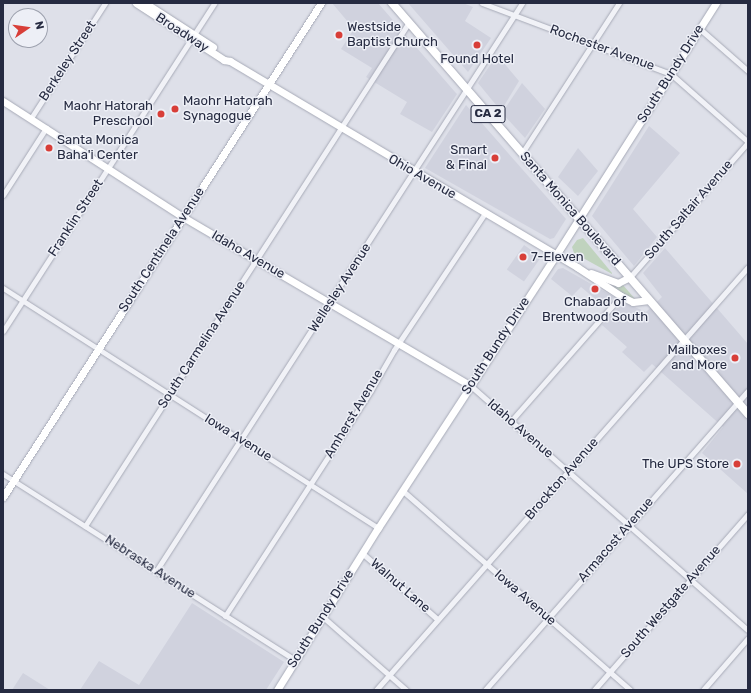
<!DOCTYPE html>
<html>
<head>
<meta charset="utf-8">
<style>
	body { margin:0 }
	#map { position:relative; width:751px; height:693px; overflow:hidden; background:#dee0e9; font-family:Rubik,sans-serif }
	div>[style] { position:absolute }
	.built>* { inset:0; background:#d0d2de; transform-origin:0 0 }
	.green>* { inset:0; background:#c0d3be }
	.roads { filter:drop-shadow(0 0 1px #a7aab7) drop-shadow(0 0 1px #a7aab7) }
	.street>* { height:5px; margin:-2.5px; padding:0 2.5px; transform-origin:2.5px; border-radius:2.5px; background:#f1f2f7 }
	.secondary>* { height:7px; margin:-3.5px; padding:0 3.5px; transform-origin:3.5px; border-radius:3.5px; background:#fff }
	.primary>* { height:8px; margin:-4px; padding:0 4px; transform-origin:4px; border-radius:4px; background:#fff }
	.dots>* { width:11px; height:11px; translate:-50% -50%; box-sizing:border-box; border:2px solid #edeff6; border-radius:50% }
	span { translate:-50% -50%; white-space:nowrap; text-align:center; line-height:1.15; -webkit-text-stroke:3px #edeff6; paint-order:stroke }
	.shield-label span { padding:1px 3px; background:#edeff6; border:1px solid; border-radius:3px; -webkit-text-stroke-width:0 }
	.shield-label { font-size:12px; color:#262b41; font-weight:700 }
	.poi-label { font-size:13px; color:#262b41 }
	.left { translate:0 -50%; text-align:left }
	.right { translate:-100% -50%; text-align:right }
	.street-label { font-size:13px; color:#262b41 }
	.frame { position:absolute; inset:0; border:4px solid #262b41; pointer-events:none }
	.north { position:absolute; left:8px; top:8px; width:40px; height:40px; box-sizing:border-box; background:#edeff6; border:1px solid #9da1ae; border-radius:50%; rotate:77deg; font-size:11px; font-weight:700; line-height:16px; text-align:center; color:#262b41 }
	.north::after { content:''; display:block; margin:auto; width:14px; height:18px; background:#d83e38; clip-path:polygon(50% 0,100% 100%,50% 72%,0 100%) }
</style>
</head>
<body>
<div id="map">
	<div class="built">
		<div style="clip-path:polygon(332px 3px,378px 3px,455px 92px,457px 94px,432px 132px,400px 114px,407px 102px,366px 77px,372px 68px,341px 49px,354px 29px)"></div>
		<div style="clip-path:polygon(408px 3px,463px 3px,473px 7px,465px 21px,491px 38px,468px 72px)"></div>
		<div style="clip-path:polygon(497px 55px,519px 81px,501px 111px,478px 83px)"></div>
		<div style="clip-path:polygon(522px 83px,545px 109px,525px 138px,502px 113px)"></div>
		<div style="clip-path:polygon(466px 105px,566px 219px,554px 238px,550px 239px,425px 168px)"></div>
		<div style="clip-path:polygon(649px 126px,680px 153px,633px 209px,657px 237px,634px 266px,592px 216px)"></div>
		<div style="clip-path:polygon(578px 148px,598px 171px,578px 196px,558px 177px)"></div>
		<div style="left:524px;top:245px;width:21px;height:30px;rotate:35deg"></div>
		<div style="clip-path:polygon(665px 248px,748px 344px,748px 494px,702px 453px,723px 427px,652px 364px,644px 372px,622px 352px,627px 347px,602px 325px,623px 302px,646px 312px,662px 297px,643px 273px)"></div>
		<div style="clip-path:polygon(563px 268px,614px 297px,605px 307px,581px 287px,572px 296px,551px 279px,558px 269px)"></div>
		<div style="clip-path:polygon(192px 603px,284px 662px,266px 690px,80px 690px,99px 661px,139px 685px)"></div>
		<div style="clip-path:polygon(23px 673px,50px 690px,12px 690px)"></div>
	</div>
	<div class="green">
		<div style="clip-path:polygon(583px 238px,612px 273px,612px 274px,574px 253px,572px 247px,577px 240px)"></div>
		<div style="clip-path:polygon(599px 277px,623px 285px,635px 299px,630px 299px)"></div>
	</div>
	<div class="roads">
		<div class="street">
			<div style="left:482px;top:3px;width:202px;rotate:20.6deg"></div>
			<div style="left:671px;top:74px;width:103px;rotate:41.4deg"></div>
			<div style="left:700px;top:29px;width:64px;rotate:41.2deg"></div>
			<div style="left:31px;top:118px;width:137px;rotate:-57.2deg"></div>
			<div style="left:522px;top:153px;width:179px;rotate:-57.1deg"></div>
			<div style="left:3px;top:195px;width:80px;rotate:-57.3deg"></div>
			<div style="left:630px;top:277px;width:179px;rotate:-48.8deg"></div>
			<div style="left:3px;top:288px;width:445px;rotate:32.6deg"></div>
			<div style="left:3px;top:331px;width:390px;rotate:-57.2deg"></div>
			<div style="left:471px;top:386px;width:369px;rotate:41.4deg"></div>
			<div style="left:511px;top:421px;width:167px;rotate:-48.7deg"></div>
			<div style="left:3px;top:474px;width:348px;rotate:32.5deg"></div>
			<div style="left:403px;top:491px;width:302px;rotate:41.2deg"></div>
			<div style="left:85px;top:526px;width:599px;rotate:-57.26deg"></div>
			<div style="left:362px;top:553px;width:100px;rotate:41.3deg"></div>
			<div style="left:156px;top:571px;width:676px;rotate:-57.2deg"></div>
			<div style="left:225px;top:616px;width:269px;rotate:-57.1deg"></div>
			<div style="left:371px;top:390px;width:46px;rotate:-60.1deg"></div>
			<div style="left:394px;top:350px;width:164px;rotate:-56.4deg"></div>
			<div style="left:323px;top:617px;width:111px;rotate:41.3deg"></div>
			<div style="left:376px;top:690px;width:563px;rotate:-48.67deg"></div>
			<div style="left:485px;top:690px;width:398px;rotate:-48.7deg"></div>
			<div style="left:594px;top:690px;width:234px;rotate:-48.8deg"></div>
			<div style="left:703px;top:690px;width:69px;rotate:-49.1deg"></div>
		</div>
		<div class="secondary">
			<div style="left:136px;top:3px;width:105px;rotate:32.9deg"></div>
			<div style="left:224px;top:60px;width:6px;rotate:9deg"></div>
			<div style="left:230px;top:61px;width:404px;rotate:30.7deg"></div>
			<div style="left:577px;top:267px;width:53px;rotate:33.4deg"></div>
			<div style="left:621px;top:296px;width:13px;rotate:27deg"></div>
			<div style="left:633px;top:302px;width:16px;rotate:-7deg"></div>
			<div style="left:145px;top:3px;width:81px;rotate:32.9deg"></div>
			<div style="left:3px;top:101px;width:214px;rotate:32.8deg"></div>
			<div style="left:183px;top:217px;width:334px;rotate:30.4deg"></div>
			<div style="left:591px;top:273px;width:29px;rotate:20deg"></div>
			<div style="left:618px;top:283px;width:13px;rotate:-27deg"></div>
			<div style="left:3px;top:497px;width:588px;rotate:-57.23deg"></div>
			<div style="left:277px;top:690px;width:191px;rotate:-58.1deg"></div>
			<div style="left:378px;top:528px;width:326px;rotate:-56.9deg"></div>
			<div style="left:556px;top:255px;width:299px;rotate:-57.6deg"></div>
		</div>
		<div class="primary">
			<div style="left:392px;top:3px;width:544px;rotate:49.1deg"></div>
		</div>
	</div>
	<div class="dots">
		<div style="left:339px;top:35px;background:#d83e38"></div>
		<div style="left:477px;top:45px;background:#d83e38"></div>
		<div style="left:175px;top:109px;background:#d83e38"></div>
		<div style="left:161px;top:114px;background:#d83e38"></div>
		<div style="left:49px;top:148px;background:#d83e38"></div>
		<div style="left:495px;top:158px;background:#d83e38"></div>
		<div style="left:523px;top:257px;background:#d83e38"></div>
		<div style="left:595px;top:289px;background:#d83e38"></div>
		<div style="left:735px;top:358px;background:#d83e38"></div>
		<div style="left:737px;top:464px;background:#d83e38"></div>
	</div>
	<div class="shield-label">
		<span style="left:488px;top:114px">CA 2</span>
	</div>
	<div class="poi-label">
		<span class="left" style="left:347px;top:35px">Westside<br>Baptist Church</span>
		<span style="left:477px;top:59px">Found Hotel</span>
		<span class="left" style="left:183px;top:109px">Maohr Hatorah<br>Synagogue</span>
		<span class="right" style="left:153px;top:114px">Maohr Hatorah<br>Preschool</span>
		<span class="left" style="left:57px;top:148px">Santa Monica<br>Baha'i Center</span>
		<span class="right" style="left:487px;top:158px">Smart<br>&amp; Final</span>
		<span class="left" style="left:531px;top:257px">7-Eleven</span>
		<span style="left:595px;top:310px">Chabad of<br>Brentwood South</span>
		<span class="right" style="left:727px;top:358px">Mailboxes<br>and More</span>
		<span class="right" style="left:729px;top:464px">The UPS Store</span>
	</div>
	<div class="street-label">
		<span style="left:182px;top:33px;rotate:33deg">Broadway</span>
		<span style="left:602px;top:48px;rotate:20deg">Rochester Avenue</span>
		<span style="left:68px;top:61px;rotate:-57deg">Berkeley Street</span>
		<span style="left:671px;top:74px;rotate:-58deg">South Bundy Drive</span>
		<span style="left:422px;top:177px;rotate:30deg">Ohio Avenue</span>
		<span style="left:570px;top:209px;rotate:49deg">Santa Monica Boulevard</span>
		<span style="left:689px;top:210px;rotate:-49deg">South Saltair Avenue</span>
		<span style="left:76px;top:218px;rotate:-57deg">Franklin Street</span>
		<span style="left:162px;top:250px;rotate:-57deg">South Centinela Avenue</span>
		<span style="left:248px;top:255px;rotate:30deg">Idaho Avenue</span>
		<span style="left:340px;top:288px;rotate:-57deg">Wellesley Avenue</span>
		<span style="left:202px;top:345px;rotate:-57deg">South Carmelina Avenue</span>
		<span style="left:496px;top:346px;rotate:-57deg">South Bundy Drive</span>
		<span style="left:354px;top:414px;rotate:-59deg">Amherst Avenue</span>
		<span style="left:520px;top:429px;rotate:41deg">Idaho Avenue</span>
		<span style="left:238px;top:438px;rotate:32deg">Iowa Avenue</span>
		<span style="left:562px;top:479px;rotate:-49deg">Brockton Avenue</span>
		<span style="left:616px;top:540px;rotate:-49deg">Armacost Avenue</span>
		<span style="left:150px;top:567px;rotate:33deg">Nebraska Avenue</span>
		<span style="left:400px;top:586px;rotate:41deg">Walnut Lane</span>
		<span style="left:525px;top:598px;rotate:41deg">Iowa Avenue</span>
		<span style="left:671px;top:602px;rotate:-49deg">South Westgate Avenue</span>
		<span style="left:321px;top:619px;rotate:-58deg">South Bundy Drive</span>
	</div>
	<div class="frame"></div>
	<div class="north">N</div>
</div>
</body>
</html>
